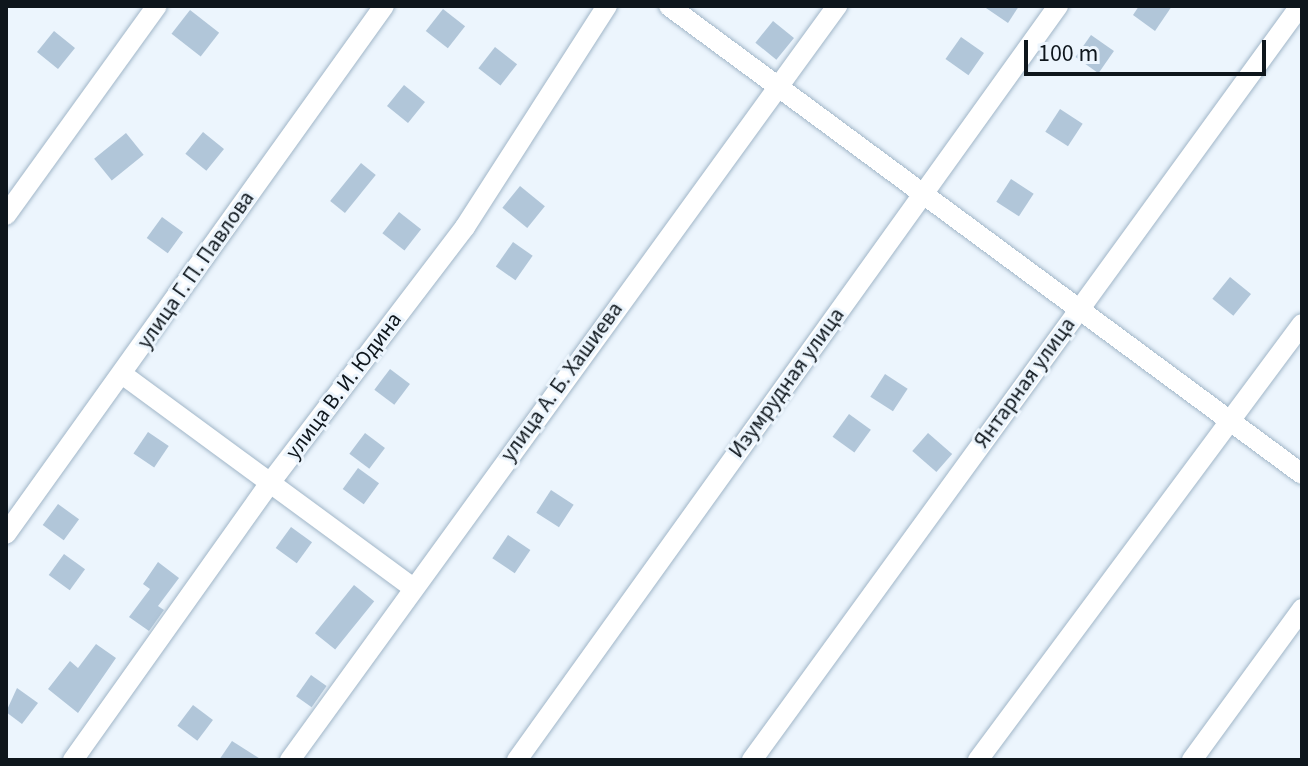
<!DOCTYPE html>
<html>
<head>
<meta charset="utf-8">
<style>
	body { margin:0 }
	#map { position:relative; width:1308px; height:766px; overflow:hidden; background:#ecf5fd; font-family:"Source Sans 3",sans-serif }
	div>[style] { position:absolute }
	.building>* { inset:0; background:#b1c6d9; transform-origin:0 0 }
	.roads { filter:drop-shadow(0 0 2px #a1b6c8) drop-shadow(0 0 2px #a1b6c8) }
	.minor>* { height:20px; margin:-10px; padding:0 10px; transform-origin:10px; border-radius:10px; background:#fff }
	span { translate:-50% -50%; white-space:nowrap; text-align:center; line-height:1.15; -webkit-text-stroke:6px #ecf5fd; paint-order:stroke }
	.street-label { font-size:22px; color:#0e161c }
	.frame { position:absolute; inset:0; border:8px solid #0e161c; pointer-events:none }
	.scale { position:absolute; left:1024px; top:40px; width:242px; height:36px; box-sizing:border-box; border:4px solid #0e161c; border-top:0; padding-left:10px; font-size:24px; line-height:28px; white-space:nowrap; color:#0e161c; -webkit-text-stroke:6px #ecf5fd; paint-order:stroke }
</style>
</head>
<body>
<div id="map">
	<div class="building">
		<div style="clip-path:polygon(983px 6px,1019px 6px,1008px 23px)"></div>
		<div style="clip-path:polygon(1139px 6px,1172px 6px,1155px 31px,1133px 15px)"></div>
		<div style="left:443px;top:9px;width:28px;height:28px;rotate:38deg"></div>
		<div style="left:190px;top:10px;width:37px;height:30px;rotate:38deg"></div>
		<div style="left:773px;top:21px;width:27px;height:28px;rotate:39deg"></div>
		<div style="left:54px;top:31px;width:27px;height:27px;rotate:39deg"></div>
		<div style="left:1091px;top:35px;width:28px;height:27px;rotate:35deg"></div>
		<div style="left:961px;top:37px;width:28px;height:27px;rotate:35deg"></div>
		<div style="left:495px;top:47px;width:28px;height:27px;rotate:38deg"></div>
		<div style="left:404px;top:85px;width:27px;height:27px;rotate:39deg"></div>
		<div style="left:1060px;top:109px;width:27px;height:27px;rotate:33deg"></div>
		<div style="left:203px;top:132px;width:27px;height:28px;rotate:39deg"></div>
		<div style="left:126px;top:133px;width:28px;height:41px;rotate:51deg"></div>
		<div style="left:361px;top:163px;width:19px;height:49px;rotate:39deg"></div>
		<div style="left:1011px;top:179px;width:27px;height:27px;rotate:33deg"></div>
		<div style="left:520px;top:186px;width:32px;height:28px;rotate:39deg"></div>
		<div style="left:399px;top:212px;width:28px;height:27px;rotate:38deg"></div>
		<div style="left:162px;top:217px;width:26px;height:26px;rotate:36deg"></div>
		<div style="left:513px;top:242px;width:24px;height:30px;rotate:35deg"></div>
		<div style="left:1230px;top:277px;width:27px;height:28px;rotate:39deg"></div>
		<div style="left:390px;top:369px;width:25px;height:26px;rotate:37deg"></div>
		<div style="left:885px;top:374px;width:27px;height:27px;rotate:33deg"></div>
		<div style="left:849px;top:414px;width:27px;height:28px;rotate:36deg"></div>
		<div style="left:148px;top:432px;width:25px;height:26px;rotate:34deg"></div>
		<div style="left:365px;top:433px;width:25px;height:26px;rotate:37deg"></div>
		<div style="left:928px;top:433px;width:32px;height:24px;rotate:41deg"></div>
		<div style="left:358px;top:468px;width:26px;height:26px;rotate:36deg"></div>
		<div style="left:551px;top:490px;width:27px;height:27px;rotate:33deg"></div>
		<div style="left:58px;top:504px;width:26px;height:26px;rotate:36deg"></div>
		<div style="left:291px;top:527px;width:26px;height:26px;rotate:36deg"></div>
		<div style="left:508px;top:535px;width:27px;height:28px;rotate:34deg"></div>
		<div style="left:64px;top:554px;width:26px;height:26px;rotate:36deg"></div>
		<div style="clip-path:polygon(158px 562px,179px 578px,158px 606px,164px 610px,149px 631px,129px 617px,150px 589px,143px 584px)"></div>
		<div style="left:354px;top:585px;width:26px;height:62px;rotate:39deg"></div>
		<div style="clip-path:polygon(96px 644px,116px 658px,78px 713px,48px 689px,70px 661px,78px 668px)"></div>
		<div style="left:311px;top:675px;width:19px;height:26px;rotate:35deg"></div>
		<div style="clip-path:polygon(17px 688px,38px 703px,22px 724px,6px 712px)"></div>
		<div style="left:193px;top:705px;width:25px;height:26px;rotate:37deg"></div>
		<div style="clip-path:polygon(232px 741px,262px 760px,219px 760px)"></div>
	</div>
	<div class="roads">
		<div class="minor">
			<div style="left:669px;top:6px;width:787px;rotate:36.48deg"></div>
			<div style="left:6px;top:215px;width:258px;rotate:-54.2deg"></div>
			<div style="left:122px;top:374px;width:361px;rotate:36.3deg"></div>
			<div style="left:6px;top:534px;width:649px;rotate:-54.4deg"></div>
			<div style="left:73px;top:760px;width:340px;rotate:-54.6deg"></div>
			<div style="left:270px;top:483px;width:322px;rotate:-52.7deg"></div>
			<div style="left:465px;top:227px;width:263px;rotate:-57.3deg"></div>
			<div style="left:290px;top:760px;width:932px;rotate:-54.04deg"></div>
			<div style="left:517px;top:760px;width:928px;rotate:-54.34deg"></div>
			<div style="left:752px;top:760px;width:932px;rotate:-53.99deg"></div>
			<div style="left:978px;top:760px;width:543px;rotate:-53.38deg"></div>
			<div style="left:1192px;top:760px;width:187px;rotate:-53.9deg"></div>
		</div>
	</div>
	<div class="street-label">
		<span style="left:196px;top:270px;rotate:-55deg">улица Г. П. Павлова</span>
		<span style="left:562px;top:382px;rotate:-54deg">улица А. Б. Хашиева</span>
		<span style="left:787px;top:383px;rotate:-54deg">Изумрудная улица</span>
		<span style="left:1025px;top:383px;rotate:-54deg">Янтарная улица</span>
		<span style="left:344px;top:386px;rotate:-53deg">улица В. И. Юдина</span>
	</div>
	<div class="frame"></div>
	<div class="scale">100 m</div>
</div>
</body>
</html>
